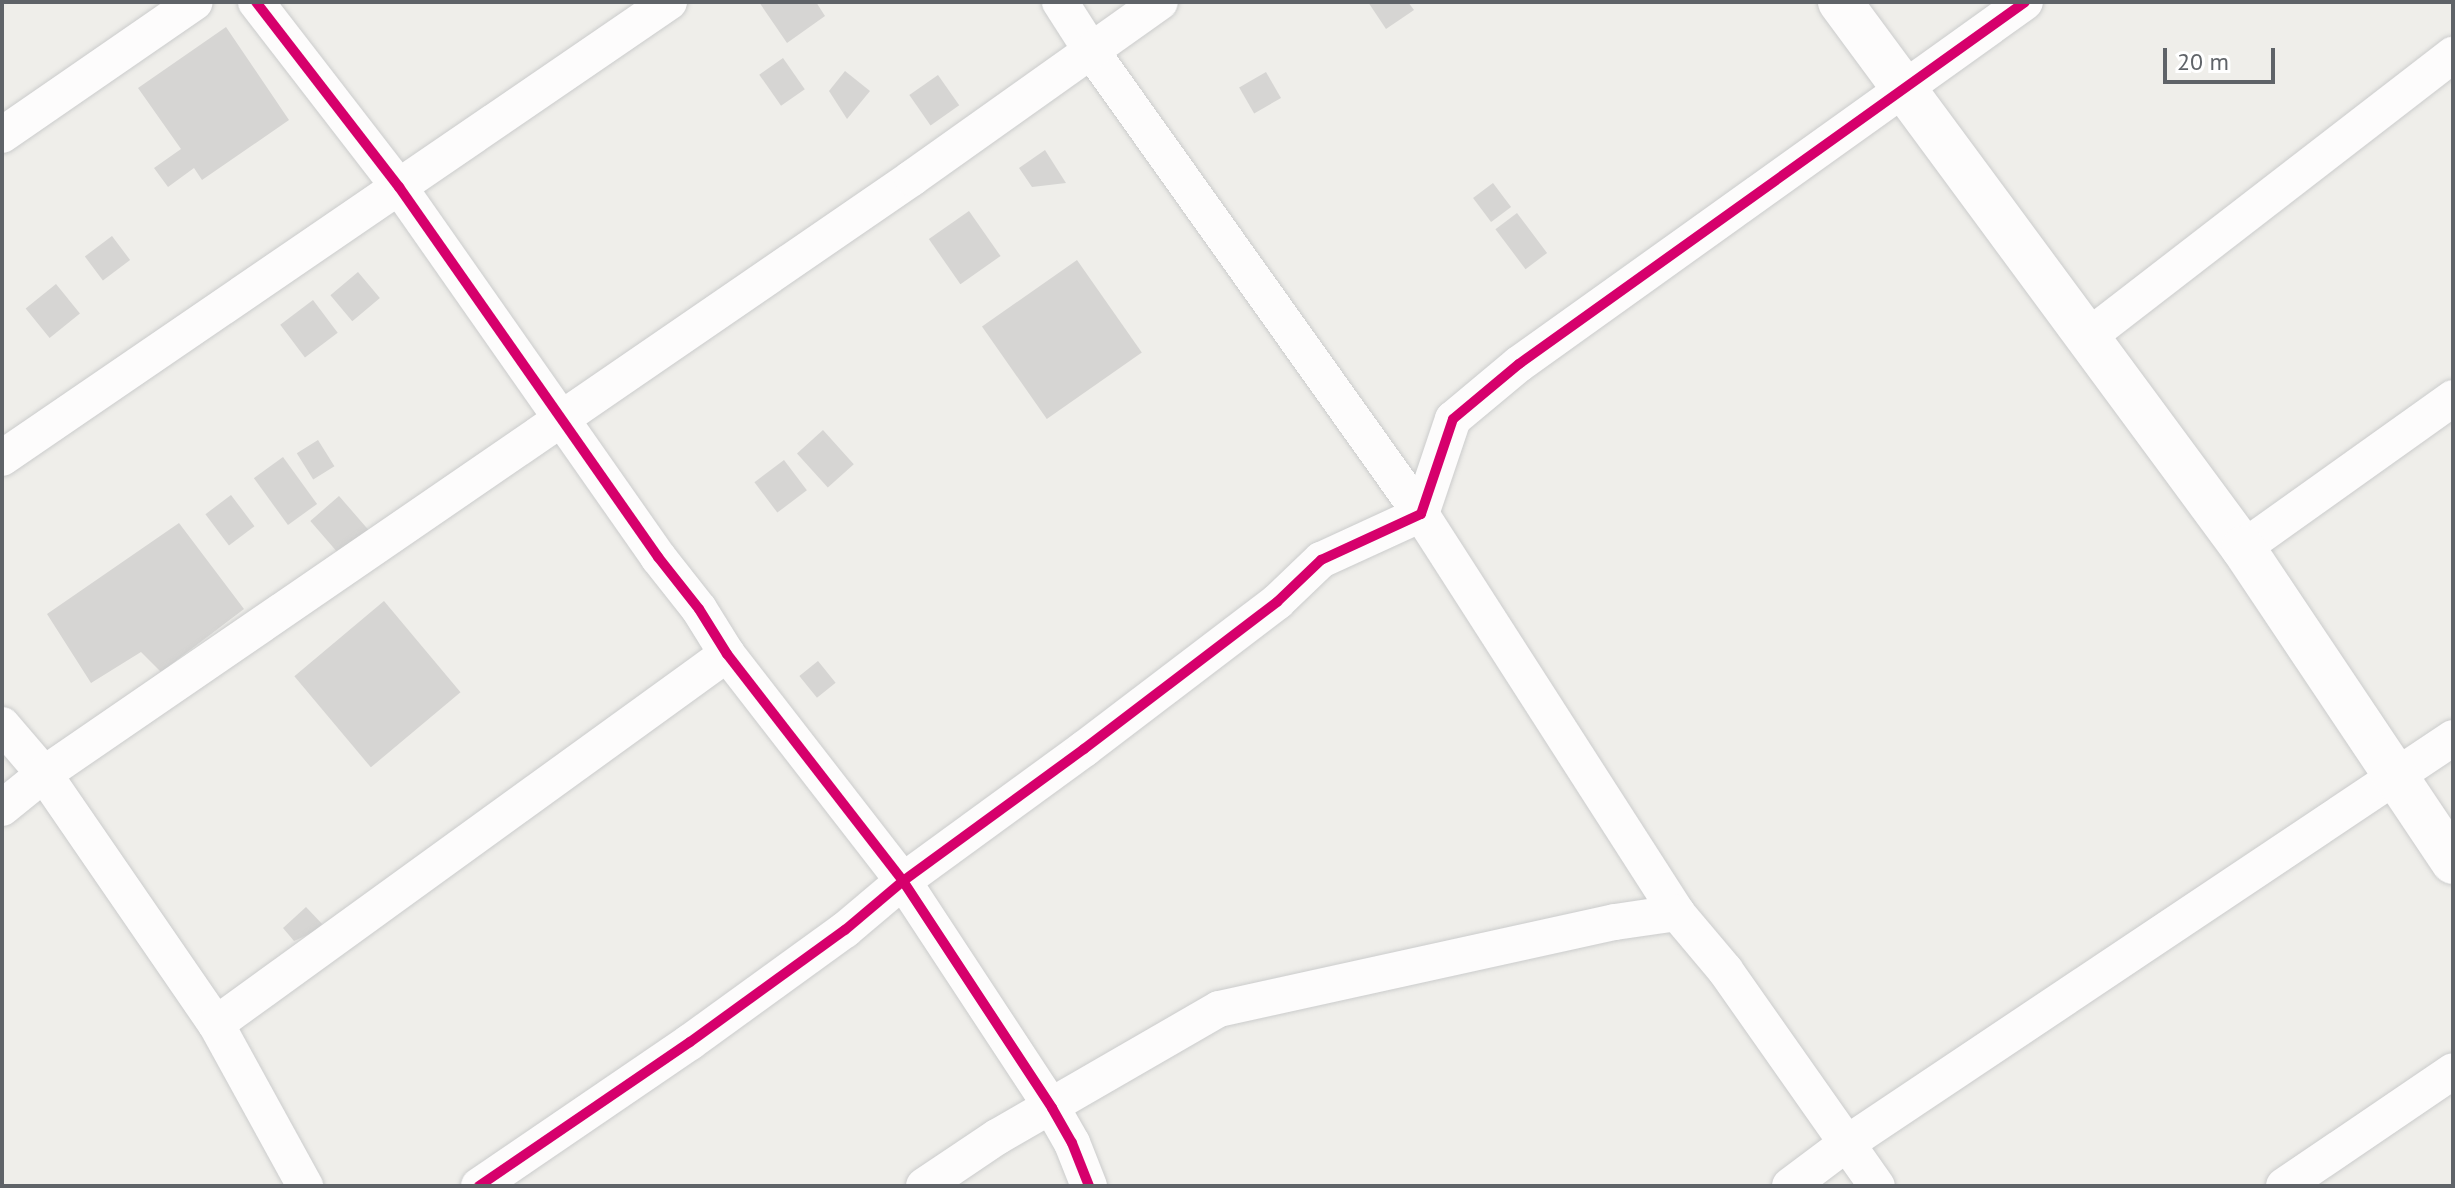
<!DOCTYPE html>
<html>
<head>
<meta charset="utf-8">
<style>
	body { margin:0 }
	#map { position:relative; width:2455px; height:1188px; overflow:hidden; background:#efeeea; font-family:"PT Sans",sans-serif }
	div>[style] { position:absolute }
	.building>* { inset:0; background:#d6d5d3; transform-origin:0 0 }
	.roads { filter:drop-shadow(0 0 2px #cbcccc) drop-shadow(0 0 2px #cbcccc) }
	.street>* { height:36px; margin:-18px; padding:0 18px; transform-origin:18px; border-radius:18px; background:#fdfcfc }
	.secondary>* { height:44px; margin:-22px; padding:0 22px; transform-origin:22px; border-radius:22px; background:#fdfcfc }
	.cycleway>* { height:10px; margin:-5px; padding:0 5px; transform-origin:5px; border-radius:5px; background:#d6006c }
	span { translate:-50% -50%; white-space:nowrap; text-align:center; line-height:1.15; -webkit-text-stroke:8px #fff; paint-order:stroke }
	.frame { position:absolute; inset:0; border:4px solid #5f6368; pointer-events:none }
	.scale { position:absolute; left:2163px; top:48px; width:112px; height:36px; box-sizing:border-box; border:4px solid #5f6368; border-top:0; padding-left:10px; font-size:24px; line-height:28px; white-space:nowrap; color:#5f6368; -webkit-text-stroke:6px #fff; paint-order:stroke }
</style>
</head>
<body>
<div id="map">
	<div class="building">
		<div style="clip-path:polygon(759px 2px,816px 2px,825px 16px,787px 43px)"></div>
		<div style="clip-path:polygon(1368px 2px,1408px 2px,1414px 10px,1386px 29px)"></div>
		<div style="clip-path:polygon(226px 27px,289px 120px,202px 180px,194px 168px,168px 187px,154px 168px,181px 149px,138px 88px)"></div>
		<div style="left:783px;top:58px;width:38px;height:29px;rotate:55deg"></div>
		<div style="clip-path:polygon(845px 71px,870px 91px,847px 119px,829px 91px)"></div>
		<div style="left:1266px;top:72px;width:30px;height:31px;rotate:60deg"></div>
		<div style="left:938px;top:75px;width:37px;height:35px;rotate:55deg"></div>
		<div style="clip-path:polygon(1045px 150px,1066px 183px,1032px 187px,1019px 168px)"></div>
		<div style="left:1493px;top:183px;width:30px;height:25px;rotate:53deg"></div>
		<div style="left:969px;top:211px;width:55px;height:49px;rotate:55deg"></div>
		<div style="left:1517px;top:213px;width:50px;height:27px;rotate:53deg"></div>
		<div style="left:112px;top:236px;width:30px;height:34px;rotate:53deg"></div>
		<div style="left:1077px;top:260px;width:113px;height:116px;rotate:55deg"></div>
		<div style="left:358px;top:272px;width:34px;height:36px;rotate:50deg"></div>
		<div style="left:56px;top:284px;width:38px;height:39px;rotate:51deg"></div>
		<div style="left:313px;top:300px;width:41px;height:41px;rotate:53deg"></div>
		<div style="left:823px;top:430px;width:46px;height:35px;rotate:48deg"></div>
		<div style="left:318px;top:440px;width:31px;height:25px;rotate:58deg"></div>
		<div style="left:283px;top:457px;width:58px;height:36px;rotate:54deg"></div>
		<div style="left:784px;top:460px;width:38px;height:37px;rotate:53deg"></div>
		<div style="left:231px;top:495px;width:39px;height:32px;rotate:53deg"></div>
		<div style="left:339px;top:496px;width:48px;height:38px;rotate:49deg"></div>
		<div style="clip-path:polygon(179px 523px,244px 609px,161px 672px,141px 652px,91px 683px,47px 614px)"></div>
		<div style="left:384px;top:601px;width:119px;height:117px;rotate:50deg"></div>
		<div style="left:818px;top:661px;width:28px;height:24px;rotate:51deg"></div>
		<div style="clip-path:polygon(306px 907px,325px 927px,294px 941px,283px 928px)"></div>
	</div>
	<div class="roads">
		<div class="street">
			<div style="left:256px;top:2px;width:234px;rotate:52.3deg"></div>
			<div style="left:399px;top:187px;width:452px;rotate:55deg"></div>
			<div style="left:658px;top:557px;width:66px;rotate:51.7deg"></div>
			<div style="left:699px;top:609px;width:53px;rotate:58.1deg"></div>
			<div style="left:727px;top:654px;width:287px;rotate:52.2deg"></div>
			<div style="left:903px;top:881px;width:272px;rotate:56.7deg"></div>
			<div style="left:1052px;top:1108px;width:40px;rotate:60.3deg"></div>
			<div style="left:1072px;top:1143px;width:46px;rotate:68.4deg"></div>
			<div style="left:1060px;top:2px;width:59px;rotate:57.4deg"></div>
			<div style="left:1092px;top:52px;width:567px;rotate:54.54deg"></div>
			<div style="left:1421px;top:514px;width:474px;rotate:57.3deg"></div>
			<div style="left:1677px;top:913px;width:75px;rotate:49.9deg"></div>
			<div style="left:1725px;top:970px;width:264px;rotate:54.9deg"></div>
			<div style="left:2px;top:135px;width:234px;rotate:-34.6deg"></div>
			<div style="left:2089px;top:336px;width:460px;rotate:-37.7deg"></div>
			<div style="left:2px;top:458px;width:808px;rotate:-34.36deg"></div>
			<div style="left:2243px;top:548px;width:258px;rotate:-35.5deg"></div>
			<div style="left:2px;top:725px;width:65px;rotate:49.4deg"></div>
			<div style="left:44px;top:774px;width:303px;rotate:55.5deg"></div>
			<div style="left:216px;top:1024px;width:185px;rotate:61.2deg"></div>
			<div style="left:2px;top:808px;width:54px;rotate:-39deg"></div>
			<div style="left:44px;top:774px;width:1053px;rotate:-34.47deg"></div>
			<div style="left:912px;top:178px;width:304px;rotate:-35.4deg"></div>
			<div style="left:216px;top:1024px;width:631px;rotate:-35.91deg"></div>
			<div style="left:479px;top:1186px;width:255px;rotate:-34.3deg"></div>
			<div style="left:690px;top:1042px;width:191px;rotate:-35.9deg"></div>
			<div style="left:845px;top:930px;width:76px;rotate:-40.2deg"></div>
			<div style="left:903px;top:881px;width:224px;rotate:-36.1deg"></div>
			<div style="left:1084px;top:749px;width:243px;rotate:-37.3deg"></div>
			<div style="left:1277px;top:602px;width:61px;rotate:-43.7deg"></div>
			<div style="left:1321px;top:560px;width:110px;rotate:-24.7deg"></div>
			<div style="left:1421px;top:514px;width:100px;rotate:-71.4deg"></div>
			<div style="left:1453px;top:419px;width:86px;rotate:-39.8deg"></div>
			<div style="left:1519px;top:364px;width:622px;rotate:-35.58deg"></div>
			<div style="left:924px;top:1186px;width:88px;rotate:-33.9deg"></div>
			<div style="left:997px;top:1137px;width:256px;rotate:-30deg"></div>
			<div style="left:1219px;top:1009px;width:405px;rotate:-12.4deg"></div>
			<div style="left:1615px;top:922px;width:63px;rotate:-8.3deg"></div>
			<div style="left:1790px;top:1186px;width:70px;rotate:-36.9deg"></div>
			<div style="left:1846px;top:1144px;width:730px;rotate:-33.78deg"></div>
			<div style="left:2284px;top:1186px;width:204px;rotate:-34.2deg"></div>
		</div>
		<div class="secondary">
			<div style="left:1840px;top:2px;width:679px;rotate:53.57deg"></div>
			<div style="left:2243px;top:548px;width:378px;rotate:56.2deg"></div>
		</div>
	</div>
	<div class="cycleway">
		<div style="left:256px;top:2px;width:234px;rotate:52.3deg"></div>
		<div style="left:399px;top:187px;width:452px;rotate:55deg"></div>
		<div style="left:658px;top:557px;width:66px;rotate:51.7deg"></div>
		<div style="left:699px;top:609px;width:53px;rotate:58.1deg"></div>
		<div style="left:727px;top:654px;width:287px;rotate:52.2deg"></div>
		<div style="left:903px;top:881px;width:272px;rotate:56.7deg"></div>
		<div style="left:1052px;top:1108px;width:40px;rotate:60.3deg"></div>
		<div style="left:1072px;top:1143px;width:46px;rotate:68.4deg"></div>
		<div style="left:479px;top:1186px;width:255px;rotate:-34.3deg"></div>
		<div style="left:690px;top:1042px;width:191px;rotate:-35.9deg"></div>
		<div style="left:845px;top:930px;width:76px;rotate:-40.2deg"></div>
		<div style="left:903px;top:881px;width:224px;rotate:-36.1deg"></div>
		<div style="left:1084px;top:749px;width:243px;rotate:-37.3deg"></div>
		<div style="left:1277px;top:602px;width:61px;rotate:-43.7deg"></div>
		<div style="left:1321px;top:560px;width:110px;rotate:-24.7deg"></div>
		<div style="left:1421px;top:514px;width:100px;rotate:-71.4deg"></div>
		<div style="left:1453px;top:419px;width:86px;rotate:-39.8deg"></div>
		<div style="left:1519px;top:364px;width:622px;rotate:-35.58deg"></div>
	</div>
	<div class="frame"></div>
	<div class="scale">20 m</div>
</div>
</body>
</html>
